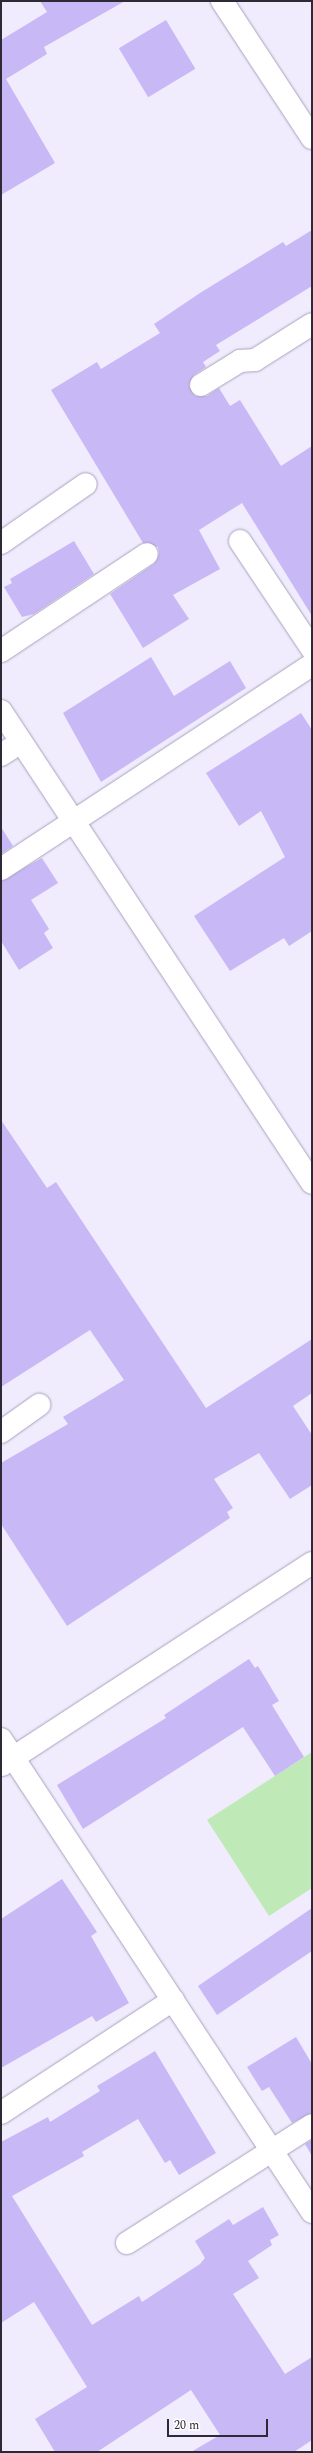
<!DOCTYPE html>
<html>
<head>
<meta charset="utf-8">
<style>
	body { margin:0 }
	#map { position:relative; width:313px; height:2453px; overflow:hidden; background:#f0ecfd; font-family:Spectral,serif }
	div>[style] { position:absolute }
	.green>* { inset:0; background:#bfe9b6 }
	.building>* { inset:0; background:#c8b8f6; transform-origin:0 0 }
	.roads { filter:drop-shadow(0 0 1px #a8a2bd) drop-shadow(0 0 1px #a8a2bd) }
	.minor>* { height:22px; margin:-11px; padding:0 11px; transform-origin:11px; border-radius:11px; background:#fff }
	span { translate:-50% -50%; white-space:nowrap; text-align:center; line-height:1.15; -webkit-text-stroke:3.5px #fff; paint-order:stroke }
	.frame { position:absolute; inset:0; border:2px solid #2d2a35; pointer-events:none }
	.scale { position:absolute; left:167px; top:2419px; width:101px; height:18px; box-sizing:border-box; border:2px solid #2d2a35; border-top:0; padding-left:5px; font-size:12px; line-height:14px; white-space:nowrap; color:#2d2a35; -webkit-text-stroke:3px #fff; paint-order:stroke }
</style>
</head>
<body>
<div id="map">
	<div class="green">
		<div style="clip-path:polygon(312px 1752px,312px 1888px,269px 1916px,207px 1820px)"></div>
	</div>
	<div class="building">
		<div style="clip-path:polygon(40px 1px,125px 1px,44px 47px,47px 54px,6px 79px,55px 163px,1px 195px,1px 40px,47px 12px)"></div>
		<div style="left:166px;top:20px;width:57px;height:55px;rotate:59deg"></div>
		<div style="clip-path:polygon(312px 230px,312px 286px,216px 345px,220px 351px,203px 362px,206px 367px,194px 375px,189px 385px,195px 396px,207px 396px,219px 388px,230px 406px,240px 400px,281px 466px,312px 446px,312px 616px,242px 503px,199px 530px,220px 569px,173px 595px,189px 619px,143px 648px,110px 594px,154px 564px,159px 554px,158px 547px,143px 543px,51px 390px,97px 362px,101px 369px,160px 333px,154px 324px,200px 293px,283px 242px,286px 246px)"></div>
		<div style="clip-path:polygon(74px 541px,94px 574px,34px 614px,22px 617px,4px 587px,12px 583px,10px 579px)"></div>
		<div style="clip-path:polygon(151px 657px,174px 696px,230px 661px,246px 688px,101px 782px,63px 713px)"></div>
		<div style="clip-path:polygon(301px 713px,312px 730px,312px 931px,289px 946px,284px 938px,230px 971px,194px 916px,285px 857px,261px 811px,239px 826px,206px 773px)"></div>
		<div style="clip-path:polygon(1px 827px,13px 846px,1px 854px)"></div>
		<div style="clip-path:polygon(42px 858px,58px 883px,31px 900px,49px 929px,44px 933px,53px 948px,19px 970px,1px 941px,1px 881px)"></div>
		<div style="clip-path:polygon(1px 1120px,47px 1188px,56px 1182px,206px 1408px,312px 1339px,312px 1393px,293px 1406px,312px 1435px,312px 1485px,290px 1499px,259px 1453px,214px 1479px,233px 1508px,227px 1512px,230px 1518px,67px 1626px,1px 1524px,1px 1463px,68px 1424px,63px 1417px,124px 1380px,90px 1330px,1px 1387px)"></div>
		<div style="clip-path:polygon(249px 1659px,255px 1668px,258px 1666px,279px 1701px,272px 1705px,304px 1757px,275px 1776px,243px 1727px,83px 1829px,57px 1785px,166px 1718px,164px 1715px)"></div>
		<div style="clip-path:polygon(62px 1879px,97px 1932px,91px 1936px,129px 2003px,96px 2022px,92px 2016px,1px 2068px,1px 1919px)"></div>
		<div style="clip-path:polygon(312px 1908px,312px 1951px,217px 2015px,198px 1986px)"></div>
		<div style="clip-path:polygon(296px 2037px,312px 2064px,312px 2113px,292px 2123px,269px 2087px,262px 2091px,247px 2067px)"></div>
		<div style="clip-path:polygon(155px 2051px,216px 2153px,179px 2175px,170px 2160px,165px 2163px,138px 2119px,82px 2152px,84px 2156px,12px 2196px,92px 2325px,139px 2296px,142px 2302px,200px 2264px,205px 2258px,195px 2241px,229px 2219px,233px 2225px,263px 2207px,279px 2235px,270px 2240px,272px 2245px,248px 2261px,259px 2278px,233px 2294px,285px 2374px,312px 2357px,312px 2440px,294px 2452px,191px 2452px,220px 2435px,191px 2390px,97px 2452px,55px 2452px,35px 2419px,87px 2387px,34px 2302px,1px 2323px,1px 2142px,48px 2117px,50px 2122px,100px 2091px,97px 2086px)"></div>
		<div style="clip-path:polygon(312px 2140px,312px 2156px,305px 2144px)"></div>
	</div>
	<div class="roads">
		<div class="minor">
			<div style="left:222px;top:1px;width:164px;rotate:56.7deg"></div>
			<div style="left:201px;top:385px;width:46px;rotate:-31.6deg"></div>
			<div style="left:240px;top:361px;width:15px;rotate:-4deg"></div>
			<div style="left:255px;top:360px;width:67px;rotate:-32.3deg"></div>
			<div style="left:240px;top:541px;width:130px;rotate:56.3deg"></div>
			<div style="left:1px;top:543px;width:103px;rotate:-34.8deg"></div>
			<div style="left:1px;top:651px;width:175px;rotate:-33.6deg"></div>
			<div style="left:1px;top:711px;width:565px;rotate:56.62deg"></div>
			<div style="left:1px;top:755px;width:24px;rotate:-33deg"></div>
			<div style="left:1px;top:869px;width:372px;rotate:-33.3deg"></div>
			<div style="left:1px;top:1432px;width:47px;rotate:-35.4deg"></div>
			<div style="left:1px;top:1739px;width:566px;rotate:56.67deg"></div>
			<div style="left:2px;top:1765px;width:370px;rotate:-33.1deg"></div>
			<div style="left:1px;top:2113px;width:206px;rotate:-33.3deg"></div>
			<div style="left:127px;top:2243px;width:219px;rotate:-32.5deg"></div>
		</div>
	</div>
	<div class="frame"></div>
	<div class="scale">20 m</div>
</div>
</body>
</html>
